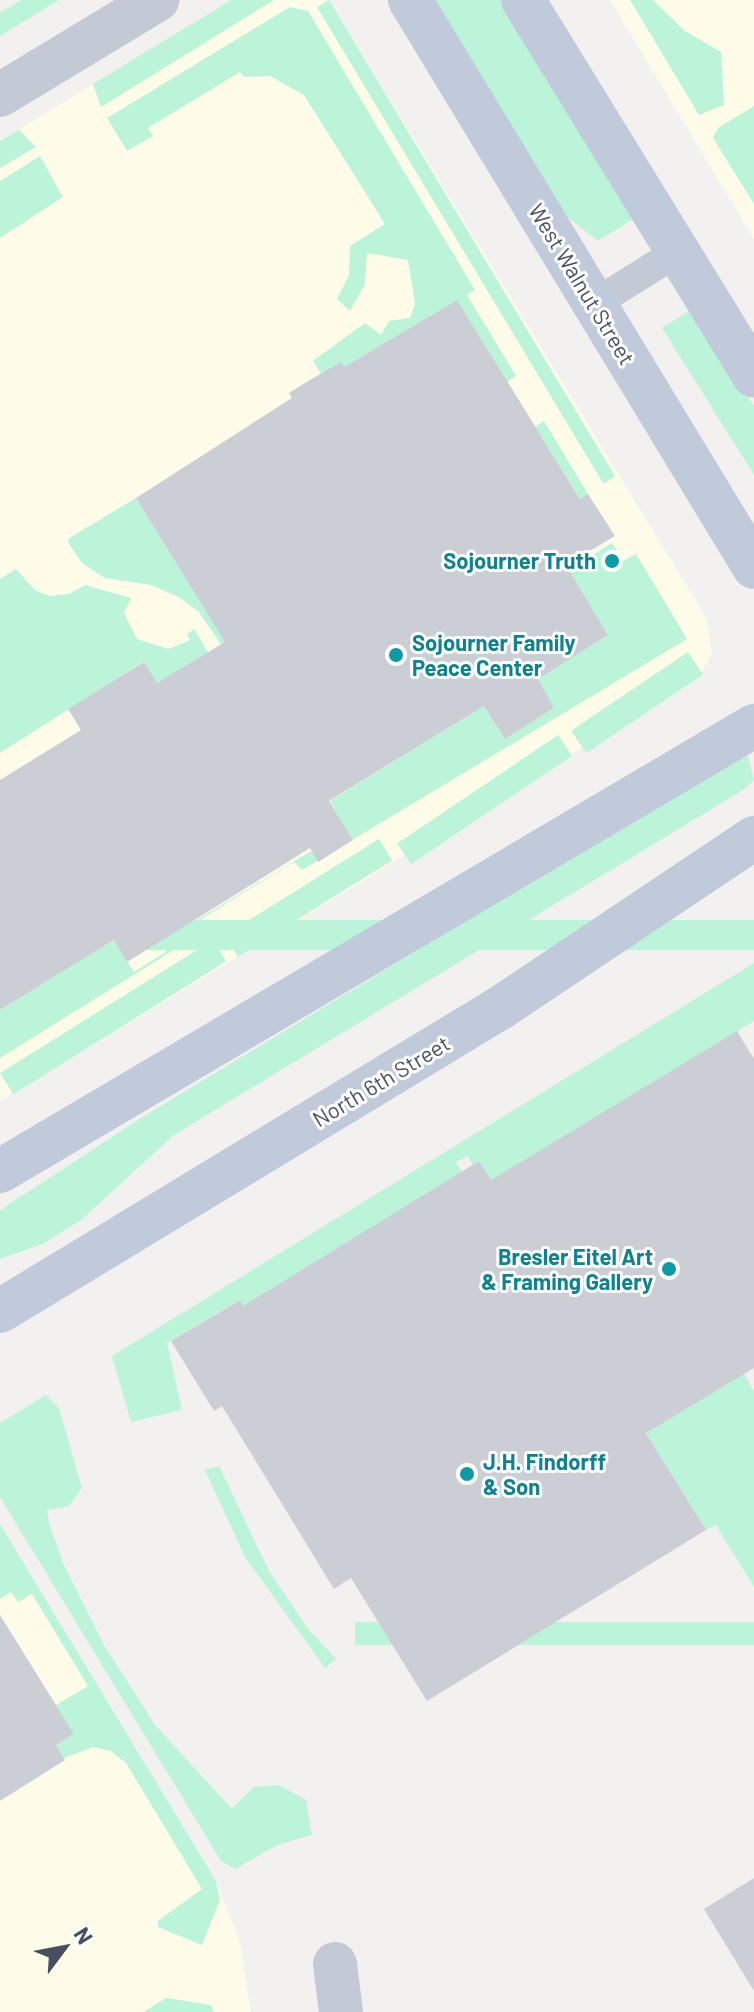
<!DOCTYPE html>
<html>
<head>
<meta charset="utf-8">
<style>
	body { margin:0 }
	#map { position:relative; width:754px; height:2012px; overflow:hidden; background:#f3f0f0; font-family:Barlow,sans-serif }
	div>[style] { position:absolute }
	.commercial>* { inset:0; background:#fefbe9 }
	.green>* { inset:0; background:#bbf4d8; transform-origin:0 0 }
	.building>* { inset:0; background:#ccced6 }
	.lane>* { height:30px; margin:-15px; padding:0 15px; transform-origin:15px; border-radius:15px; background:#c3cad6 }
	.street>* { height:44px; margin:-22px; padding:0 22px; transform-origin:22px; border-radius:22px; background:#c3cad6 }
	.secondary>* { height:44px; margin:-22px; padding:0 22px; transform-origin:22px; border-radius:22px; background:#c1cadb }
	.dots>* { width:22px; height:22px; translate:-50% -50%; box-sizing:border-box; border:4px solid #fff; border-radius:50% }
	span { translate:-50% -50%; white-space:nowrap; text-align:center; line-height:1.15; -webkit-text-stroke:6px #fff; paint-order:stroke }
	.street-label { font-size:22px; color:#465060 }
	.culture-label { font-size:22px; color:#0d838f; font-weight:700 }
	.right { translate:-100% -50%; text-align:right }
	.left { translate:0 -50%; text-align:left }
	.north { position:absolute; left:24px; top:1908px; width:80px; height:80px; -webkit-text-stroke:6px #fff; paint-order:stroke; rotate:58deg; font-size:22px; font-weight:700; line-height:32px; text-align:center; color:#465060 }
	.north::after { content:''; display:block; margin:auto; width:28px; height:36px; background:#465060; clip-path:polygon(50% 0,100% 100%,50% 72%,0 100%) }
</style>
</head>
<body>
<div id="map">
	<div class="commercial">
		<div style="clip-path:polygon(231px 0,329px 0,707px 619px,712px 654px,700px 676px,0 1101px,0 141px)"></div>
		<div style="clip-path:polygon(610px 0,754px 0,754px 239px)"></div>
		<div style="clip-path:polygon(0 1524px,216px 1881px,240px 1942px,251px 2012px,0 2012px)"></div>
	</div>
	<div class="green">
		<div style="clip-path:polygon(21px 0,59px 0,0 36px,0 13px)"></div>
		<div style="clip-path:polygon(231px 0,274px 0,101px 107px,93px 84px)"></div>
		<div style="left:329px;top:0;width:556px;height:14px;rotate:59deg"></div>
		<div style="clip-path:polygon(430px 0,503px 0,633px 219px,598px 241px,565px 215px)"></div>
		<div style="clip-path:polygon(630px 0,653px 0,685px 31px,721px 52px,724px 105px,699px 115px)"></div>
		<div style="clip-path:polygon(290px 7px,308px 11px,475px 290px,467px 295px,516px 376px,489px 394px,517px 438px,544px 421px,588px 494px,580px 499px,542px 437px,514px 453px,475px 390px,502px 373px,457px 300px,344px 367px,341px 362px,321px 374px,313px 361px,365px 323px,381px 335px,389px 321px,410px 318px,415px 304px,408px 260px,367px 253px,365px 284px,350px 311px,337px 299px,349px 275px,350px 246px,385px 224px,304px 95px,270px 76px,244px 77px,240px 72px,148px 128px,153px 136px,127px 151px,107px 118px)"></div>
		<div style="clip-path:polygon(754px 106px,754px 204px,713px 138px,718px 128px)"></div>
		<div style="clip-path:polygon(19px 130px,36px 147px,0 168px,0 141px)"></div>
		<div style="clip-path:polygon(40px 156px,63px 197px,0 238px,0 181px)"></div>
		<div style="clip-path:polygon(691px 310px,754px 406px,754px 475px,662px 328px)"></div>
		<div style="clip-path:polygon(136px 498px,228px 646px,224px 649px,199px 612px,179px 597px,151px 585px,105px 578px,82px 563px,69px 544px,68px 539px)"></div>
		<div style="clip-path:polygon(612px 543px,623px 561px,636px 554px,687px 639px,302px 870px,294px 862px,167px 940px,172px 951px,0 1058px,0 1010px,114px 940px,134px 972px,166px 952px,160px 942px,346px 830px,330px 801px,484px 706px,505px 739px,554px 708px,537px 679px,608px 635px,569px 570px)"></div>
		<div style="clip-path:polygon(16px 569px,35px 590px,49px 596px,69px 594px,85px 585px,131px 598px,124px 613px,137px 639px,169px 649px,190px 640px,187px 634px,194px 629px,211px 657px,157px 683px,143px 662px,0 753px,0 579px)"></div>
		<div style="left:688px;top:652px;width:27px;height:141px;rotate:56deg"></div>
		<div style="left:558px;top:735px;width:25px;height:194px;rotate:56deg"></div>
		<div style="clip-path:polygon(748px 756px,754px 780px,743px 790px,174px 1135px,81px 1220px,42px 1244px,0 1259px,0 1211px,8px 1205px,141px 1118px,719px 768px)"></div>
		<div style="left:379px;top:839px;width:25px;height:182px;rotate:58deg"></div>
		<div style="left:754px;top:920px;width:30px;height:607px;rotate:90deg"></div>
		<div style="left:213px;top:940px;width:25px;height:251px;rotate:58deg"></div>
		<div style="clip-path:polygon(754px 963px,754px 1021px,521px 1162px,673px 1416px,744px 1374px,754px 1391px,754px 1587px,716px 1525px,706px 1530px,479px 1161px,473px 1165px,468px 1156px,456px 1162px,462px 1172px,243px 1306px,239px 1300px,167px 1343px,182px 1410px,131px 1422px,112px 1356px)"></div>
		<div style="clip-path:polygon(46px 1395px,59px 1408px,82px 1488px,69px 1506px,47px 1510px,49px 1523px,63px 1563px,104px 1645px,155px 1725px,232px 1809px,254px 1787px,279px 1785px,306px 1800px,312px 1835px,277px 1845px,235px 1869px,221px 1861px,0 1497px,0 1423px)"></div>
		<div style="clip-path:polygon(219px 1466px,269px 1571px,308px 1629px,336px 1659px,325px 1668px,245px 1557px,205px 1470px)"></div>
		<div style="clip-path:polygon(0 1524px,216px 1881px,220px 1900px,202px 1945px,158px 1927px,158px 1921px,202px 1889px,126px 1763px,111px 1751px,93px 1747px,64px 1758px,56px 1745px,74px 1734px,56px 1705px,88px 1686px,32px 1594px,18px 1602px,11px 1592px,0 1599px)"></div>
		<div style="left:754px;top:1622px;width:23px;height:399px;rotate:90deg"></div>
		<div style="clip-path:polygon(166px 1998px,211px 2005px,214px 2012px,143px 2012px)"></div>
	</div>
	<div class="building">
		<div style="clip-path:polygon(457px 300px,580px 499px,588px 494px,615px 536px,566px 565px,608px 635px,538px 679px,554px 708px,505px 739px,484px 706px,329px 801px,353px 840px,318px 862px,310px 848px,127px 962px,114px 940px,0 1010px,0 780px,81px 730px,68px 709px,144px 662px,157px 683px,225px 642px,136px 498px,292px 398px,289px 393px,310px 380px,341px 362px,344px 367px)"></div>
		<div style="clip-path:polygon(737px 1031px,754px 1059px,754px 1368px,646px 1433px,706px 1530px,427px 1701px,351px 1578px,334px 1589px,222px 1406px,214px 1411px,171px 1341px,240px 1300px,243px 1306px,479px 1161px,491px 1180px)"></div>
		<div style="clip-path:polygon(0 1615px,74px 1734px,56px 1745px,65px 1760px,0 1801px)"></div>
		<div style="clip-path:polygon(754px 1878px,754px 1991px,704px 1909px)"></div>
	</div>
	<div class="lane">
		<div style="left:594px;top:304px;width:98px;rotate:-32.1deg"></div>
	</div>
	<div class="street">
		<div style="left:0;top:95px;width:184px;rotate:-31.2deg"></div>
		<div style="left:335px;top:1964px;width:48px;rotate:82.9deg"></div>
	</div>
	<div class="secondary">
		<div style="left:410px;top:0;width:663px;rotate:58.75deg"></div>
		<div style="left:523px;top:0;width:441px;rotate:58.4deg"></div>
		<div style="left:0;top:1171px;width:876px;rotate:-30.55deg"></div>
		<div style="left:0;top:1311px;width:585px;rotate:-31.22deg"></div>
		<div style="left:500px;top:1008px;width:306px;rotate:-33.8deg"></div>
	</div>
	<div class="dots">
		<div style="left:612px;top:561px;background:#0f9aa8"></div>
		<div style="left:396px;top:655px;background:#0f9aa8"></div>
		<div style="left:669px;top:1269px;background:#0f9aa8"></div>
		<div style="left:467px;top:1474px;background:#0f9aa8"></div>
	</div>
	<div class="street-label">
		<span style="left:582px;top:284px;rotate:59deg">West Walnut Street</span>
		<span style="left:381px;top:1081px;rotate:-31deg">North 6th Street</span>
	</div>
	<div class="culture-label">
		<span class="right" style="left:596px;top:561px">Sojourner Truth</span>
		<span class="left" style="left:412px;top:655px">Sojourner Family<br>Peace Center</span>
		<span class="right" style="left:653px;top:1269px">Bresler Eitel Art<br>&amp; Framing Gallery</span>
		<span class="left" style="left:483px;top:1474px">J.H. Findorff<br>&amp; Son</span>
	</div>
	<div class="north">N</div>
</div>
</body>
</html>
